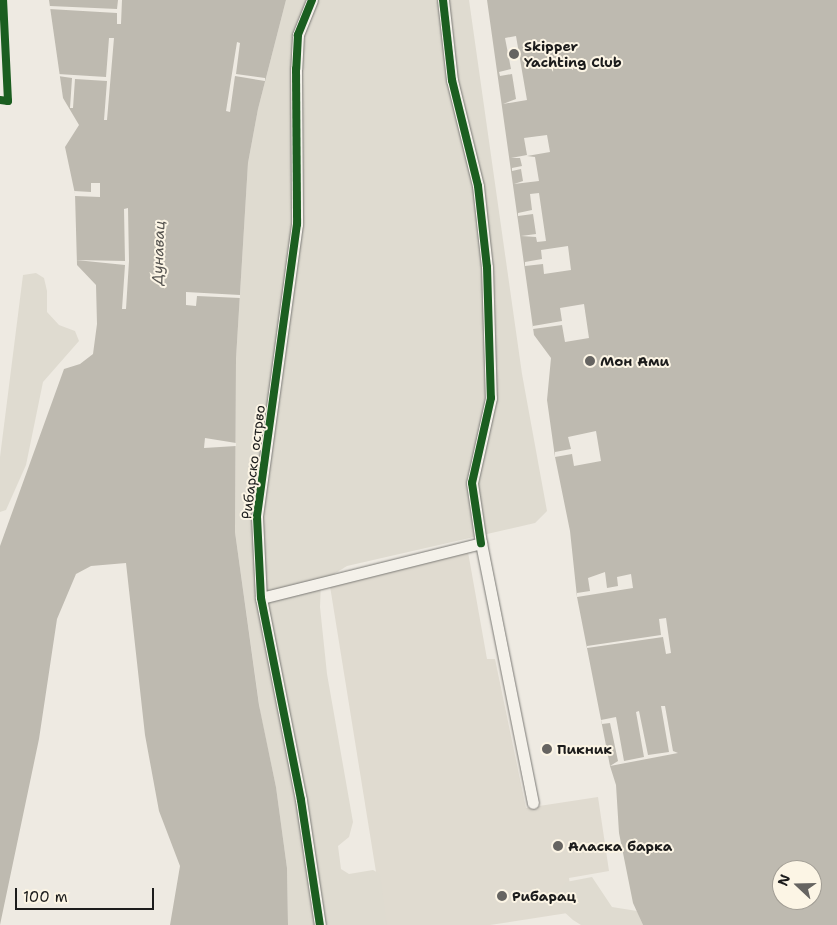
<!DOCTYPE html>
<html>
<head>
<meta charset="utf-8">
<style>
	body { margin:0 }
	#map { position:relative; width:837px; height:925px; overflow:hidden; background:#eeeae2; font-family:"Shantell Sans",sans-serif }
	div>[style] { position:absolute }
	.built>* { inset:0; background:#e0dbd0 }
	.green>* { inset:0; background:#dfdbd0 }
	.water>* { inset:0; background:#bebab0 }
	.pier>* { inset:0; background:#eeeae2 }
	.roads { filter:drop-shadow(0 0 1px #7a7975) drop-shadow(0 0 1px #7a7975) }
	.minor>* { height:11px; margin:-5.5px; padding:0 5.5px; transform-origin:5.5px; border-radius:5.5px; background:#f4f1ea }
	.cycleway>* { height:8px; margin:-4px; padding:0 4px; transform-origin:4px; border-radius:4px; background:#1b5e20 }
	.dots>* { width:14px; height:14px; translate:-50% -50%; box-sizing:border-box; border:2px solid #fcf5e5; border-radius:50% }
	span { translate:-50% -50%; white-space:nowrap; text-align:center; line-height:1.15; -webkit-text-stroke:4px #fcf5e5; paint-order:stroke }
	.poi-label { font-size:14px; color:#1c1c1c; font-weight:700 }
	.left { translate:0 -50%; text-align:left }
	.street-label { font-size:14px; color:#1c1c1c }
	.water-label { font-size:15px; color:#55534f; font-style:italic }
	.north { position:absolute; left:772px; top:860px; width:50px; height:50px; box-sizing:border-box; background:#fcf5e5; border:1px solid #a29e95; border-radius:50%; rotate:291deg; font-size:14px; font-weight:700; line-height:20px; text-align:center; color:#1c1c1c }
	.north::after { content:''; display:block; margin:auto; width:18px; height:22px; background:#666461; clip-path:polygon(50% 0,100% 100%,50% 72%,0 100%) }
	.scale { position:absolute; left:15px; top:888px; width:139px; height:22px; box-sizing:border-box; border:2px solid #1c1c1c; border-top:0; padding-left:6px; font-size:15px; line-height:18px; white-space:nowrap; color:#1c1c1c; -webkit-text-stroke:4px #fcf5e5; paint-order:stroke }
</style>
</head>
<body>
<div id="map">
	<div class="built">
		<div style="clip-path:polygon(468px 552px,487px 659px,495px 659px,526px 808px,598px 797px,609px 871px,569px 878px,574px 912px,490px 925px,346px 925px,376px 872px,329px 580px)"></div>
	</div>
	<div class="green">
		<div style="clip-path:polygon(286px 0,469px 0,522px 374px,547px 511px,535px 523px,347px 566px,321px 582px,320px 607px,327px 674px,353px 822px,349px 837px,338px 846px,341px 869px,349px 874px,373px 870px,380px 874px,387px 925px,288px 925px,287px 868px,276px 787px,260px 711px,235px 532px,236px 359px,248px 163px,258px 109px)"></div>
		<div style="clip-path:polygon(36px 273px,44px 278px,47px 291px,47px 312px,59px 325px,75px 331px,79px 341px,43px 382px,26px 465px,6px 510px,0 512px,0 457px,23px 275px)"></div>
		<div style="clip-path:polygon(592px 877px,612px 907px,637px 911px,643px 925px,581px 925px,573px 920px,561px 909px,558px 892px,566px 882px)"></div>
	</div>
	<div class="water">
		<div style="clip-path:polygon(49px 0,286px 0,258px 109px,248px 163px,236px 359px,235px 532px,259px 705px,276px 787px,287px 868px,288px 925px,170px 925px,180px 866px,159px 811px,145px 735px,126px 563px,91px 566px,76px 574px,57px 619px,39px 739px,0 925px,0 546px,64px 369px,80px 364px,93px 354px,97px 324px,96px 285px,77px 265px,75px 194px,65px 147px,79px 125px,63px 98px)"></div>
		<div style="clip-path:polygon(evenodd,487px 0,837px 0,837px 925px,643px 925px,633px 903px,619px 833px,616px 785px,610px 766px,577px 597px,570px 531px,555px 457px,547px 400px,551px 358px,534px 335px,487px 0,782px 870px,812px 870px,812px 900px,782px 900px,782px 870px)"></div>
	</div>
	<div class="pier">
		<div style="clip-path:polygon(118px 0,122px 0,121px 24px,117px 24px,117px 13px,49px 9px,50px 6px,117px 9px)"></div>
		<div style="clip-path:polygon(516px 36px,527px 100px,503px 104px,516px 99px,512px 74px,500px 76px,499px 72px,511px 69px,505px 38px)"></div>
		<div style="clip-path:polygon(109px 38px,114px 38px,107px 120px,104px 120px,107px 81px,75px 79px,73px 108px,70px 108px,72px 78px,58px 76px,58px 74px,106px 77px)"></div>
		<div style="clip-path:polygon(237px 42px,240px 43px,236px 74px,265px 78px,265px 81px,235px 76px,230px 112px,226px 111px)"></div>
		<div style="clip-path:polygon(547px 135px,550px 152px,527px 156px,535px 157px,539px 181px,514px 184px,523px 181px,521px 169px,512px 171px,512px 168px,522px 166px,520px 158px,511px 158px,527px 155px,524px 138px)"></div>
		<div style="clip-path:polygon(91px 183px,100px 183px,100px 197px,75px 196px,74px 191px,91px 192px)"></div>
		<div style="clip-path:polygon(539px 193px,546px 241px,537px 242px,536px 237px,521px 236px,536px 234px,533px 214px,518px 216px,518px 213px,532px 210px,530px 194px)"></div>
		<div style="clip-path:polygon(128px 208px,129px 261px,126px 309px,122px 309px,125px 265px,76px 260px,125px 261px,124px 209px)"></div>
		<div style="clip-path:polygon(568px 246px,571px 270px,544px 274px,543px 264px,525px 266px,525px 262px,542px 259px,541px 250px)"></div>
		<div style="clip-path:polygon(186px 292px,240px 295px,240px 298px,197px 296px,196px 306px,186px 305px)"></div>
		<div style="clip-path:polygon(584px 304px,589px 338px,565px 342px,562px 325px,533px 329px,533px 326px,562px 321px,560px 308px)"></div>
		<div style="clip-path:polygon(596px 431px,601px 461px,574px 466px,572px 454px,555px 457px,555px 452px,571px 449px,568px 437px)"></div>
		<div style="clip-path:polygon(205px 438px,236px 443px,236px 446px,204px 448px)"></div>
		<div style="clip-path:polygon(605px 572px,607px 588px,618px 586px,617px 577px,631px 574px,633px 588px,577px 597px,577px 593px,590px 591px,588px 578px)"></div>
		<div style="clip-path:polygon(666px 618px,671px 653px,666px 654px,663px 637px,587px 648px,587px 646px,661px 635px,659px 619px)"></div>
		<div style="clip-path:polygon(661px 706px,665px 706px,673px 751px,678px 753px,610px 766px,618px 761px,610px 723px,602px 724px,601px 720px,616px 717px,624px 761px,644px 757px,636px 712px,639px 711px,648px 755px,669px 752px)"></div>
	</div>
	<div class="roads">
		<div class="minor">
			<div style="left:312px;top:0;width:38px;rotate:112deg"></div>
			<div style="left:298px;top:35px;width:34px;rotate:93deg"></div>
			<div style="left:296px;top:69px;width:155px;rotate:89.6deg"></div>
			<div style="left:297px;top:224px;width:296px;rotate:97.8deg"></div>
			<div style="left:257px;top:517px;width:81px;rotate:87.2deg"></div>
			<div style="left:261px;top:598px;width:206px;rotate:78.8deg"></div>
			<div style="left:301px;top:800px;width:126px;rotate:81.4deg"></div>
			<div style="left:443px;top:0;width:81px;rotate:83.6deg"></div>
			<div style="left:452px;top:80px;width:109px;rotate:76.2deg"></div>
			<div style="left:478px;top:186px;width:81px;rotate:83.7deg"></div>
			<div style="left:487px;top:267px;width:131px;rotate:88.3deg"></div>
			<div style="left:491px;top:398px;width:87px;rotate:102.6deg"></div>
			<div style="left:472px;top:483px;width:61px;rotate:81.5deg"></div>
			<div style="left:261px;top:598px;width:227px;rotate:-14deg"></div>
			<div style="left:481px;top:543px;width:265px;rotate:78.7deg"></div>
		</div>
	</div>
	<div class="cycleway">
		<div style="left:312px;top:0;width:38px;rotate:112deg"></div>
		<div style="left:298px;top:35px;width:34px;rotate:93deg"></div>
		<div style="left:296px;top:69px;width:155px;rotate:89.6deg"></div>
		<div style="left:297px;top:224px;width:296px;rotate:97.8deg"></div>
		<div style="left:257px;top:517px;width:81px;rotate:87.2deg"></div>
		<div style="left:261px;top:598px;width:206px;rotate:78.8deg"></div>
		<div style="left:301px;top:800px;width:126px;rotate:81.4deg"></div>
		<div style="left:443px;top:0;width:81px;rotate:83.6deg"></div>
		<div style="left:452px;top:80px;width:109px;rotate:76.2deg"></div>
		<div style="left:478px;top:186px;width:81px;rotate:83.7deg"></div>
		<div style="left:487px;top:267px;width:131px;rotate:88.3deg"></div>
		<div style="left:491px;top:398px;width:87px;rotate:102.6deg"></div>
		<div style="left:472px;top:483px;width:61px;rotate:81.5deg"></div>
		<div style="left:0;top:100px;width:8px;rotate:7deg"></div>
		<div style="left:8px;top:101px;width:101px;rotate:-92.8deg"></div>
	</div>
	<div class="dots">
		<div style="left:514px;top:54px;background:#666461"></div>
		<div style="left:590px;top:361px;background:#666461"></div>
		<div style="left:547px;top:749px;background:#666461"></div>
		<div style="left:558px;top:846px;background:#666461"></div>
		<div style="left:502px;top:896px;background:#666461"></div>
	</div>
	<div class="poi-label">
		<span class="left" style="left:524px;top:54px">Skipper<br>Yachting Club</span>
		<span class="left" style="left:600px;top:361px">Мон Ами</span>
		<span class="left" style="left:557px;top:749px">Пикник</span>
		<span class="left" style="left:568px;top:846px">Аласка барка</span>
		<span class="left" style="left:512px;top:896px">Рибарац</span>
	</div>
	<div class="street-label">
		<span style="left:253px;top:462px;rotate:-83deg">Рибарско острво</span>
	</div>
	<div class="water-label">
		<span style="left:159px;top:253px;rotate:-88deg">Дунавац</span>
	</div>
	<div class="north">N</div>
	<div class="scale">100 m</div>
</div>
</body>
</html>
